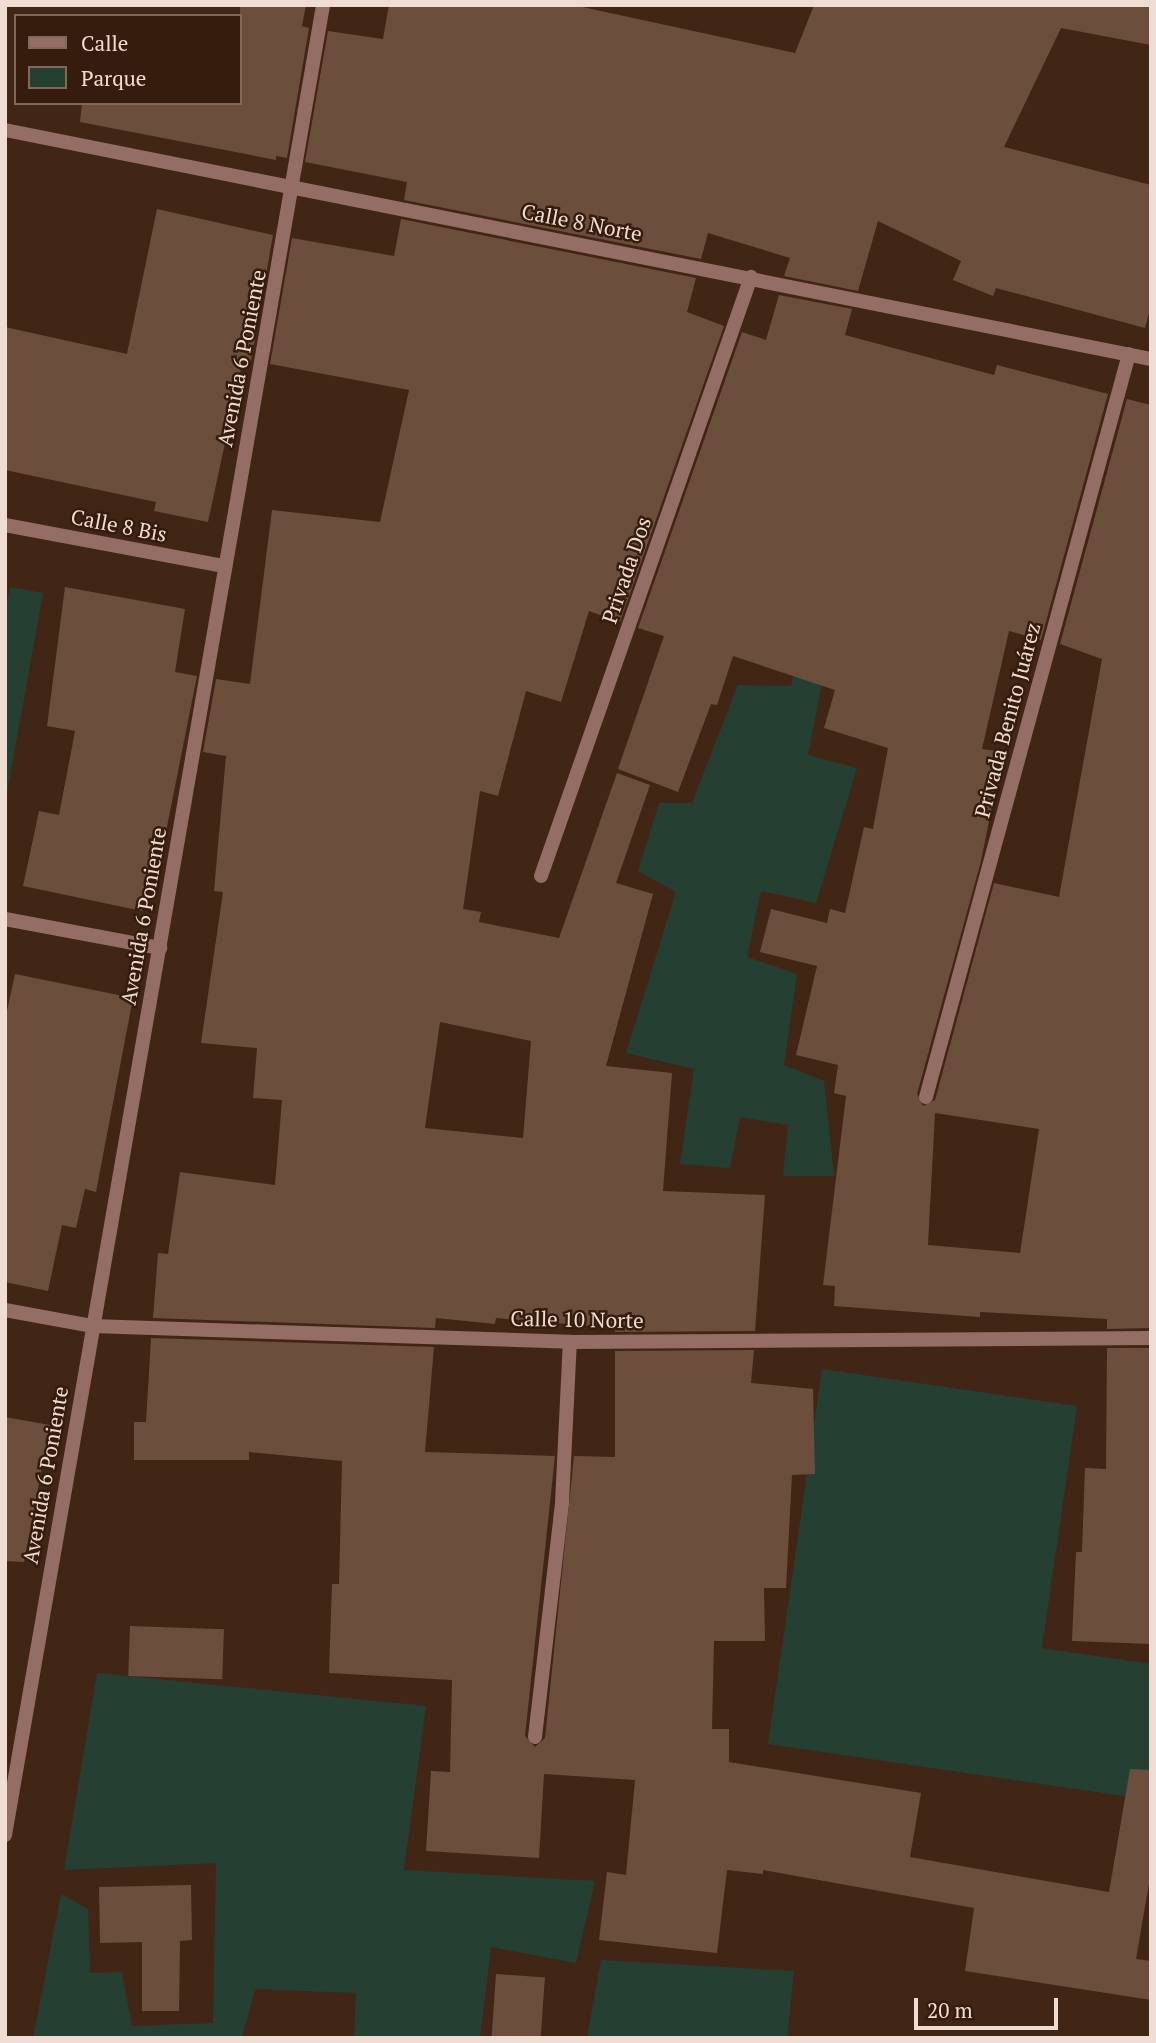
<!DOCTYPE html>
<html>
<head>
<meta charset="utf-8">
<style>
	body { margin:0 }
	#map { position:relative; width:1156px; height:2043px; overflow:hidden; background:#412616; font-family:"PT Serif",serif }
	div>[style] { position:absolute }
	.green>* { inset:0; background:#254032 }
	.building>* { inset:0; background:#6c4e3d; transform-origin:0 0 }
	.street>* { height:14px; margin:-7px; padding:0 7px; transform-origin:7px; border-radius:7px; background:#946d64 }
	span { translate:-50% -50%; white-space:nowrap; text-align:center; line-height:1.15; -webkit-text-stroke:5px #361c0c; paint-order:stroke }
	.street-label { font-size:21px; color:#efdcd2 }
	.frame { position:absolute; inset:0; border:7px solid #efdcd2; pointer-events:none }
	.legend { position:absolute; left:14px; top:14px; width:228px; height:91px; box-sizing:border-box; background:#361c0c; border:2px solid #80695b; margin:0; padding:9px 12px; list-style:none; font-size:21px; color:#efdcd2 }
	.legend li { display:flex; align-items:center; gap:14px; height:35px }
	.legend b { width:35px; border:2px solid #80695b }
	.scale { position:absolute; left:914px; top:1998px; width:144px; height:32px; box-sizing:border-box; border:4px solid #efdcd2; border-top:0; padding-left:9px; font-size:21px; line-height:24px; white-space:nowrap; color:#efdcd2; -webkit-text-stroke:5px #361c0c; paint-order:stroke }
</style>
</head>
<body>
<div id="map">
	<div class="green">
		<div style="clip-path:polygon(10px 587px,43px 593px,5px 804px,5px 613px)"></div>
		<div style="clip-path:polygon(810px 608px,836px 611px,808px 755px,857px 768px,816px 903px,761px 891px,747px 957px,797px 974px,784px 1065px,824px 1081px,834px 1176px,783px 1176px,788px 1125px,740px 1117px,730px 1168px,680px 1164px,694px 1069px,626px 1053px,676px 892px,638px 871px,659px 803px,692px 803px,738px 685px,791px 686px)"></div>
		<div style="clip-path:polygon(822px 1369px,1077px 1406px,1042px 1648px,1151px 1664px,1151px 1800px,768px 1744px)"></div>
		<div style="clip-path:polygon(97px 1673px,426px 1706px,404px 1870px,595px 1881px,576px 1963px,491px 1947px,480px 2038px,354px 2038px,356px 1993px,255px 1989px,242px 2038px,33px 2038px,61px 1894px,88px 1909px,90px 1973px,122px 1972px,132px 2026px,213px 2023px,216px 1863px,64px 1870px)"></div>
		<div style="clip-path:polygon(601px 1960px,794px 1971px,787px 2038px,587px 2038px)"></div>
	</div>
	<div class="building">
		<div style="clip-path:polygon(240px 5px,306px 5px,302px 26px,309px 28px,287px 158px,276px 156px,276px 160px,80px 122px,82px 103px,240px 103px)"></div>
		<div style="clip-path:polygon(389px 5px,573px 5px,795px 53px,814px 5px,1151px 5px,1151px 45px,1061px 28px,1004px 147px,1151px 185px,1151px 305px,1145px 328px,996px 288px,993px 296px,953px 280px,961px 261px,878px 221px,858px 291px,784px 276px,790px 258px,708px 233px,701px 259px,404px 200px,407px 182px,305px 162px,328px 31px,383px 39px)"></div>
		<div style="clip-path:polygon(157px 209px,273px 235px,251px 361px,243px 359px,208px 522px,154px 511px,156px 502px,5px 470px,5px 327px,127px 354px)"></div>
		<div style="clip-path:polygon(evenodd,401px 219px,696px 278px,687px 312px,724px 326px,620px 622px,589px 611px,561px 702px,526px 691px,498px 796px,480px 791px,463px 909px,481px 912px,479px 922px,559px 938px,617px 773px,650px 785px,616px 883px,653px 894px,606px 1066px,672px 1073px,663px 1191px,765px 1195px,755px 1331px,615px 1332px,615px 1328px,496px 1318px,495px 1324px,436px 1318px,435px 1328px,153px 1318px,158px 1253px,168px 1254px,180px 1172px,275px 1185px,282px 1100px,253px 1098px,257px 1048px,201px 1043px,223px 892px,214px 891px,226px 756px,203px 752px,216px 679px,250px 684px,272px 510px,380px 522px,409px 390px,270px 364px,292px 238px,394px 256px,401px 219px,440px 1022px,531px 1041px,523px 1138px,425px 1128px,440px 1022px)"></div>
		<div style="clip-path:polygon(evenodd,779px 295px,852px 309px,845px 335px,994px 375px,997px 365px,1108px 394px,1041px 640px,1009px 631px,982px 749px,1003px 752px,981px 861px,917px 1094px,923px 1106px,935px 1100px,994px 883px,1059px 897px,1102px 659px,1060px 644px,1127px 399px,1151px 405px,1151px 1328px,1107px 1329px,1107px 1319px,980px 1312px,980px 1317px,834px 1306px,835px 1286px,823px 1285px,846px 1096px,834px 1093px,838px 1065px,796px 1055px,817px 966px,760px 952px,771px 909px,827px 923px,830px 909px,845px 913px,864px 827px,873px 829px,888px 748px,824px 728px,835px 690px,733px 656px,717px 705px,711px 704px,678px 792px,618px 769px,664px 636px,638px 628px,742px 332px,766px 340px,779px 295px,935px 1113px,1039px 1129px,1020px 1253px,928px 1245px,935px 1113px)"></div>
		<div style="clip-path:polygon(65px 587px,185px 609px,175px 672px,197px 676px,156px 882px,148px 881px,142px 911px,23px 886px,39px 811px,59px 815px,75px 731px,47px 726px)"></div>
		<div style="clip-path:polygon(15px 974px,133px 998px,96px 1192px,85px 1189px,76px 1228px,62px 1225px,48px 1291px,5px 1282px,5px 1020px)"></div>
		<div style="clip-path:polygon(151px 1338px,434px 1347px,425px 1452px,555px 1456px,525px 1736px,535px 1747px,545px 1738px,574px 1456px,615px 1457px,615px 1351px,754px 1350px,751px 1383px,813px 1389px,815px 1474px,792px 1475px,786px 1588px,764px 1588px,765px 1641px,714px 1641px,712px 1729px,729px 1729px,729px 1762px,921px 1793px,910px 1857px,1109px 1892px,1130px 1769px,1151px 1770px,1151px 1872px,1136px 1959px,1151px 1961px,1151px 2000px,965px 1971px,974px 1908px,763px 1870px,763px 1874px,727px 1870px,717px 1953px,599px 1940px,607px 1872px,626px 1875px,635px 1780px,544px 1774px,539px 1858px,426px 1851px,431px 1771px,450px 1772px,452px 1680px,329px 1673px,332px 1584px,339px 1584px,342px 1461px,249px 1452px,249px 1460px,134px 1460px,134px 1422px,146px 1422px)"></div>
		<div style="clip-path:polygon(1107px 1348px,1151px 1348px,1151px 1644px,1072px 1641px,1076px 1552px,1082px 1552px,1085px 1468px,1106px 1469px)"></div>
		<div style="clip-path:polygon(5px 1417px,50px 1425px,24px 1562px,5px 1561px)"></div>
		<div style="left:130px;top:1626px;width:94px;height:50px;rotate:2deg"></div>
		<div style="clip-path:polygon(191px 1885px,192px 1940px,180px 1941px,179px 2011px,142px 2011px,142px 1942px,100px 1943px,99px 1887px)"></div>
		<div style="left:496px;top:1974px;width:49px;height:64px;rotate:4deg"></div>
	</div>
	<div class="street">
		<div style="left:5px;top:130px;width:1169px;rotate:11.3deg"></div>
		<div style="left:5px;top:525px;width:223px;rotate:10.6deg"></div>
		<div style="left:541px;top:876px;width:635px;rotate:-70.68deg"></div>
		<div style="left:5px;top:919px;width:158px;rotate:10.6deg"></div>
		<div style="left:926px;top:1097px;width:770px;rotate:-74.72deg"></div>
		<div style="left:5px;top:1310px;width:88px;rotate:10.4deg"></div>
		<div style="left:92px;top:1326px;width:478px;rotate:1.9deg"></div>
		<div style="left:570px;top:1342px;width:581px;rotate:-0.39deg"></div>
		<div style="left:535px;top:1737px;width:236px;rotate:-83.4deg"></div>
		<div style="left:562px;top:1503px;width:161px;rotate:-87.2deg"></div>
		<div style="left:5px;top:1835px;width:1857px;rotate:-80.14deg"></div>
	</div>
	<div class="street-label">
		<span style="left:582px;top:222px;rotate:11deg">Calle 8 Norte</span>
		<span style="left:241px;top:358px;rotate:-79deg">Avenida 6 Poniente</span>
		<span style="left:119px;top:525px;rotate:11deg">Calle 8 Bis</span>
		<span style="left:626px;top:570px;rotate:-71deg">Privada Dos</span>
		<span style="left:1007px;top:720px;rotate:-75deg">Privada Benito Juárez</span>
		<span style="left:143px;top:916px;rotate:-80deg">Avenida 6 Poniente</span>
		<span style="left:577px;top:1319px;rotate:1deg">Calle 10 Norte</span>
		<span style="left:45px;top:1475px;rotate:-80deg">Avenida 6 Poniente</span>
	</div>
	<div class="frame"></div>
	<ul class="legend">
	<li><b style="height:9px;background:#946d64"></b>Calle</li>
	<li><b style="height:19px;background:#254032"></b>Parque</li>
	</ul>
	<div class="scale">20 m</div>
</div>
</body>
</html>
